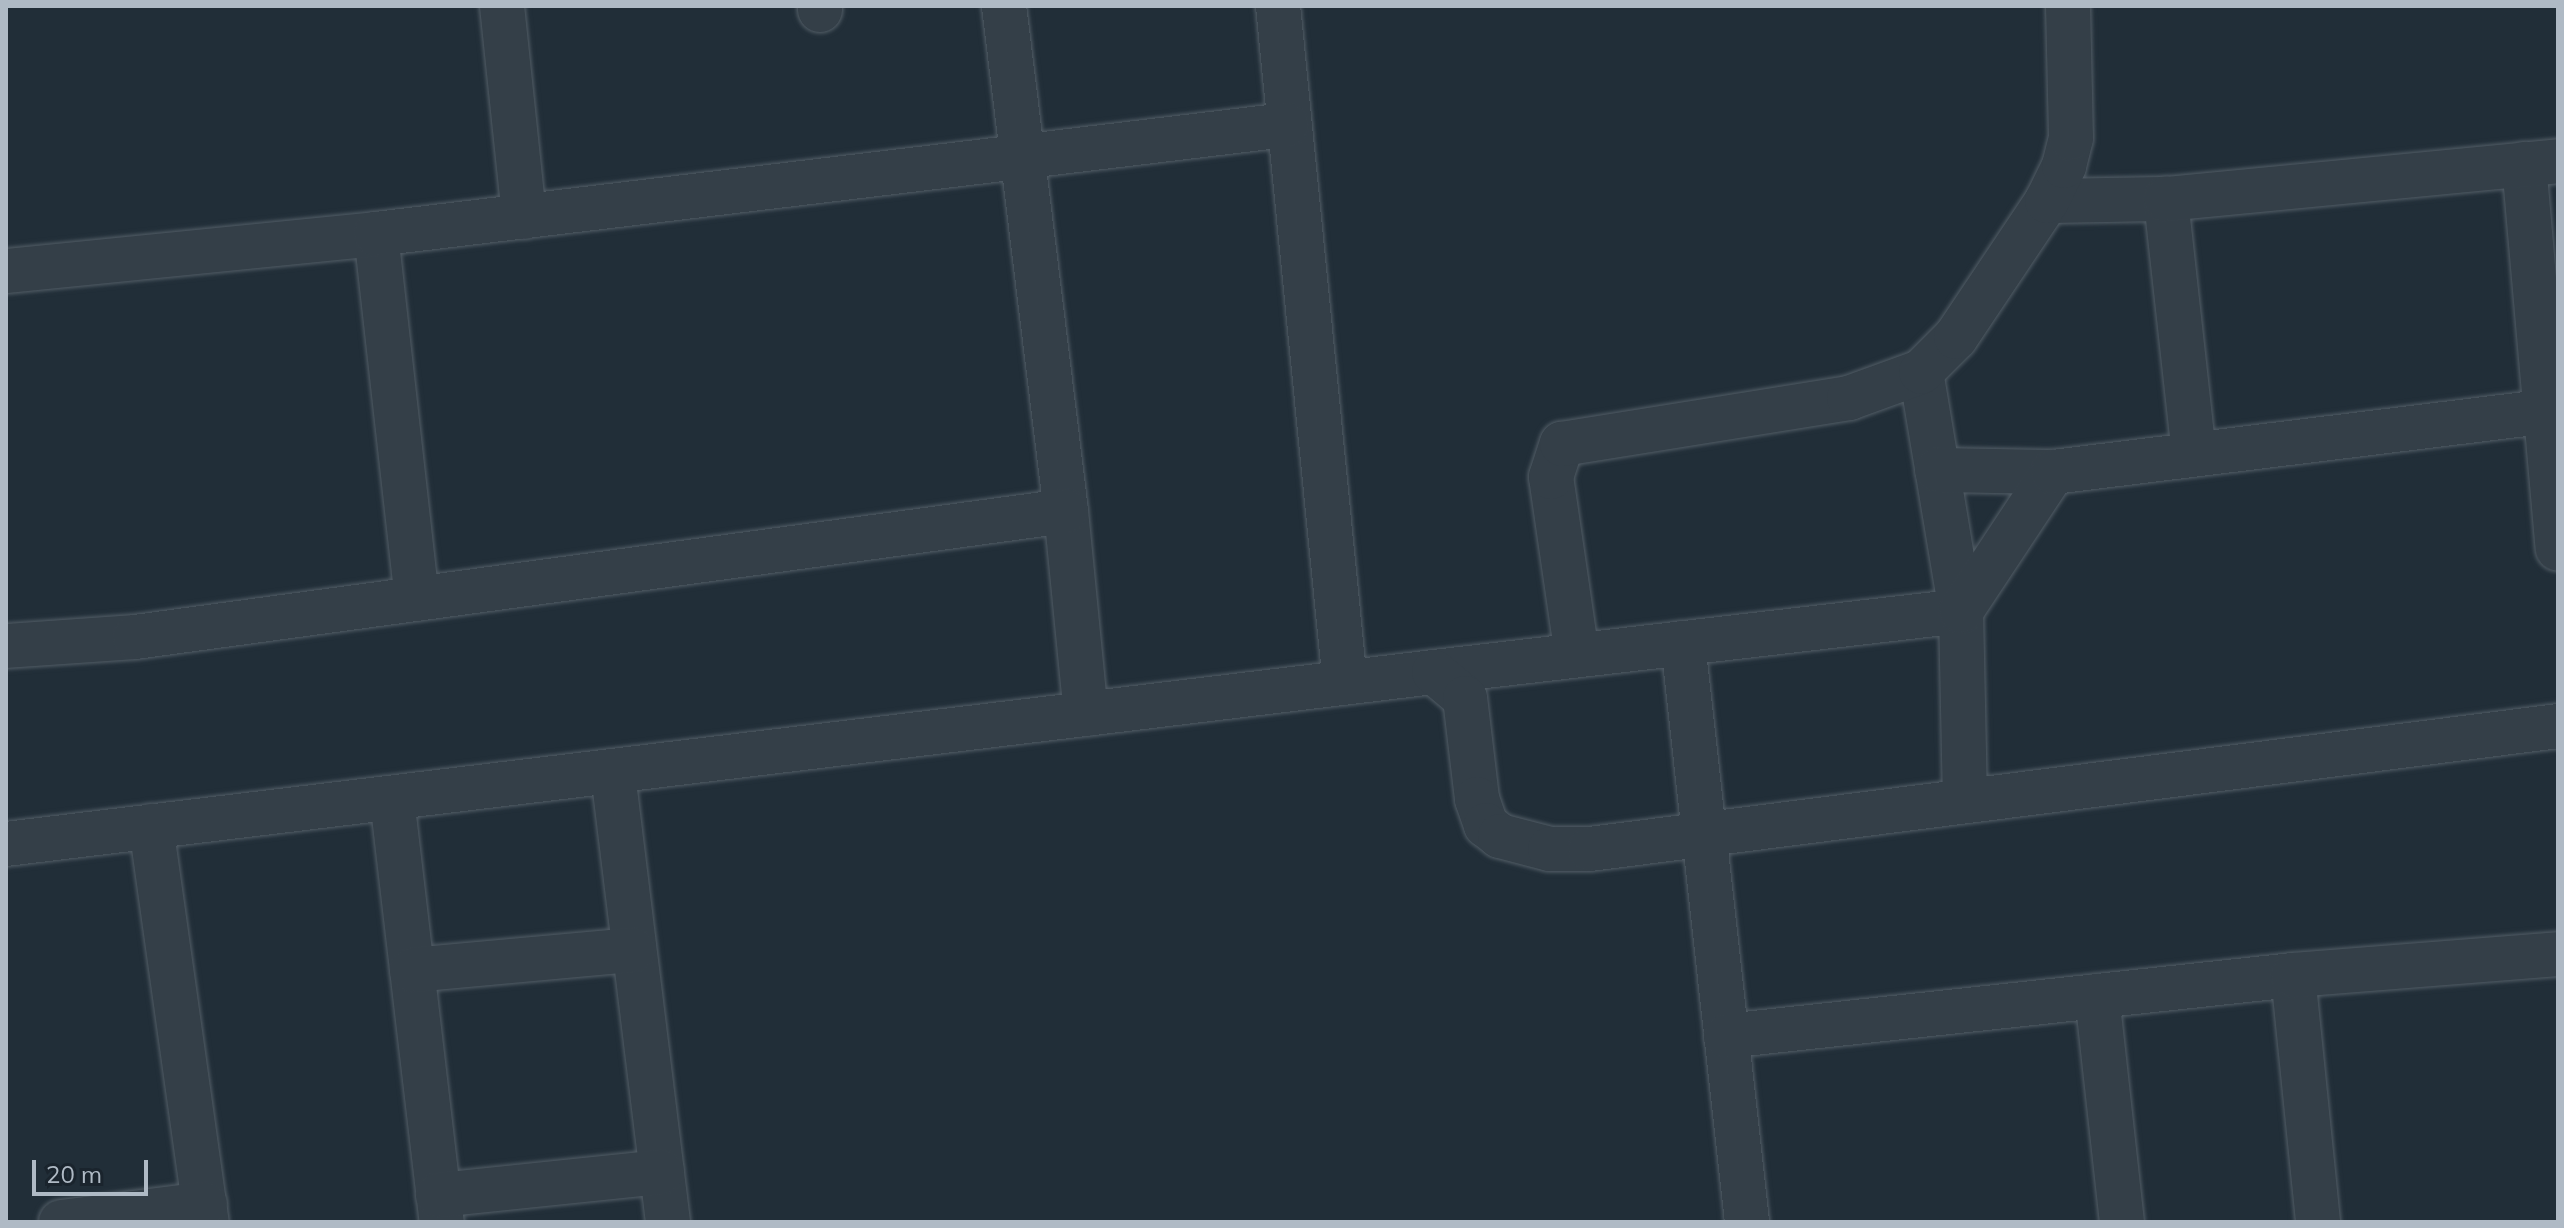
<!DOCTYPE html>
<html>
<head>
<meta charset="utf-8">
<style>
	body { margin:0 }
	#map { position:relative; width:2564px; height:1228px; overflow:hidden; background:#212e38; font-family:Mulish,sans-serif }
	div>[style] { position:absolute }
	.roads { filter:drop-shadow(0 0 2px #525d66) drop-shadow(0 0 2px #525d66) }
	.minor>* { height:44px; margin:-22px; padding:0 22px; transform-origin:22px; border-radius:22px; background:#343f48 }
	span { translate:-50% -50%; white-space:nowrap; text-align:center; line-height:1.15; -webkit-text-stroke:7px #1a242d; paint-order:stroke }
	.frame { position:absolute; inset:0; border:8px solid #afbac5; pointer-events:none }
	.scale { position:absolute; left:32px; top:1160px; width:116px; height:36px; box-sizing:border-box; border:4px solid #afbac5; border-top:0; padding-left:10px; font-size:24px; line-height:28px; white-space:nowrap; color:#afbac5; -webkit-text-stroke:6px #1a242d; paint-order:stroke }
</style>
</head>
<body>
<div id="map">
	<div class="roads">
		<div class="minor">
			<div style="left:502px;top:6px;width:212px;rotate:84deg"></div>
			<div style="left:820px;top:6px;width:4px;rotate:90deg"></div>
			<div style="left:1004px;top:6px;width:509px;rotate:83deg"></div>
			<div style="left:1066px;top:511px;width:204px;rotate:84.4deg"></div>
			<div style="left:1278px;top:6px;width:680px;rotate:84.35deg"></div>
			<div style="left:2524px;top:164px;width:386px;rotate:85deg"></div>
			<div style="left:2047px;top:201px;width:119px;rotate:-1deg"></div>
			<div style="left:376px;top:234px;width:367px;rotate:83.6deg"></div>
			<div style="left:6px;top:271px;width:372px;rotate:-5.7deg"></div>
			<div style="left:376px;top:234px;width:917px;rotate:-6.83deg"></div>
			<div style="left:1921px;top:372px;width:242px;rotate:80.5deg"></div>
			<div style="left:1961px;top:611px;width:188px;rotate:88.8deg"></div>
			<div style="left:2194px;top:454px;width:257px;rotate:-96.3deg"></div>
			<div style="left:2166px;top:199px;width:394px;rotate:-5.5deg"></div>
			<div style="left:1937px;top:470px;width:116px;rotate:1deg"></div>
			<div style="left:1683px;top:643px;width:583px;rotate:83.69deg"></div>
			<div style="left:6px;top:646px;width:129px;rotate:-4deg"></div>
			<div style="left:135px;top:637px;width:939px;rotate:-7.71deg"></div>
			<div style="left:1577px;top:655px;width:180px;rotate:-98.3deg"></div>
			<div style="left:1551px;top:477px;width:35px;rotate:-72deg"></div>
			<div style="left:1562px;top:444px;width:291px;rotate:-9.1deg"></div>
			<div style="left:1849px;top:398px;width:77px;rotate:-19.9deg"></div>
			<div style="left:1921px;top:372px;width:49px;rotate:-45deg"></div>
			<div style="left:1956px;top:337px;width:164px;rotate:-56.2deg"></div>
			<div style="left:2047px;top:201px;width:39px;rotate:-64deg"></div>
			<div style="left:2064px;top:166px;width:29px;rotate:-76deg"></div>
			<div style="left:2071px;top:138px;width:132px;rotate:-91.3deg"></div>
			<div style="left:1434px;top:672px;width:531px;rotate:-6.6deg"></div>
			<div style="left:1961px;top:611px;width:167px;rotate:-56.5deg"></div>
			<div style="left:2053px;top:472px;width:509px;rotate:-7deg"></div>
			<div style="left:613px;top:774px;width:451px;rotate:83deg"></div>
			<div style="left:392px;top:799px;width:426px;rotate:83.3deg"></div>
			<div style="left:151px;top:826px;width:400px;rotate:82deg"></div>
			<div style="left:6px;top:844px;width:1438px;rotate:-6.87deg"></div>
			<div style="left:1434px;top:672px;width:40px;rotate:40deg"></div>
			<div style="left:1465px;top:698px;width:102px;rotate:83.2deg"></div>
			<div style="left:1477px;top:799px;width:28px;rotate:71deg"></div>
			<div style="left:1486px;top:825px;width:18px;rotate:38deg"></div>
			<div style="left:1500px;top:836px;width:52px;rotate:14.6deg"></div>
			<div style="left:1550px;top:849px;width:40px"></div>
			<div style="left:1590px;top:849px;width:976px;rotate:-7.24deg"></div>
			<div style="left:412px;top:970px;width:222px;rotate:-5.2deg"></div>
			<div style="left:2293px;top:975px;width:248px;rotate:84.2deg"></div>
			<div style="left:2097px;top:996px;width:227px;rotate:83.7deg"></div>
			<div style="left:1726px;top:1036px;width:570px;rotate:-6.14deg"></div>
			<div style="left:2293px;top:975px;width:266px;rotate:-4.5deg"></div>
			<div style="left:438px;top:1195px;width:225px;rotate:-5.9deg"></div>
			<div style="left:61px;top:1222px;width:145px;rotate:-7.1deg"></div>
		</div>
	</div>
	<div class="frame"></div>
	<div class="scale">20 m</div>
</div>
</body>
</html>
